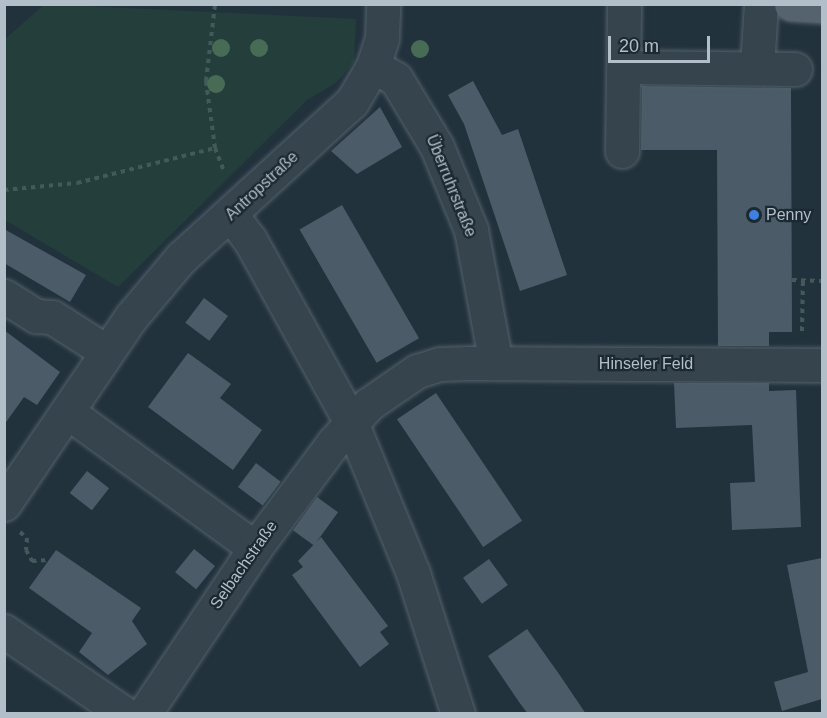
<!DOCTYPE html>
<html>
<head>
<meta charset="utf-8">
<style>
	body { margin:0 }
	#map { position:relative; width:827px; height:718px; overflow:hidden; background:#22323d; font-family:Helvetica,sans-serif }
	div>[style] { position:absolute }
	.green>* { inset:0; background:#243e3c }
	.building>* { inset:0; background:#4b5c68; transform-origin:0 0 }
	.path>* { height:4px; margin-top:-2px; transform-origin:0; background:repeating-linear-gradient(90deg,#425a59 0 4.5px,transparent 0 9px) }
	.roads { filter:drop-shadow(0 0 2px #54616b) drop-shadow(0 0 2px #54616b) }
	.minor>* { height:33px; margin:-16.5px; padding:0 16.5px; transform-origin:16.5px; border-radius:16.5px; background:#36444d }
	.major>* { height:33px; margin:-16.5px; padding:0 16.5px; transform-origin:16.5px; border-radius:16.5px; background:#54636d }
	.trees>* { width:18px; height:18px; margin:-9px; border-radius:50%; background:#486b56 }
	.dots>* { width:16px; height:16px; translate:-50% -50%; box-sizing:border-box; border:3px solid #1c2932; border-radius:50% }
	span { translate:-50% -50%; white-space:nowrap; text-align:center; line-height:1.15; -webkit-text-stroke:4.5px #1c2932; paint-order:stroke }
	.street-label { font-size:16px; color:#b2bec8 }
	.poi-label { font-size:16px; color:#b2bec8 }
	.left { translate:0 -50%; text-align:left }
	.frame { position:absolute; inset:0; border:6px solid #b2bec8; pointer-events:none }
	.scale { position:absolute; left:608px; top:36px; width:102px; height:27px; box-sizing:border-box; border:3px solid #b2bec8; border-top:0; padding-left:8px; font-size:18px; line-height:21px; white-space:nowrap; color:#b2bec8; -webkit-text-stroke:4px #1c2932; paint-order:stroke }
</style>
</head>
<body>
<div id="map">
	<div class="green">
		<div style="clip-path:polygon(45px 4px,356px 19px,354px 62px,337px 82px,307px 100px,118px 287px,5px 220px,5px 39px)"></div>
	</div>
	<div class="building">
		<div style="clip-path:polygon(473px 81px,502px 135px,518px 129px,567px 275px,520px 291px,464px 124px,448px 95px)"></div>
		<div style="clip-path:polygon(642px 86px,791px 88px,792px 332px,769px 332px,769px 346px,718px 346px,717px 150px,641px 150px)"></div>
		<div style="clip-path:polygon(380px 107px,402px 147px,357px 174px,331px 151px)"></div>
		<div style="left:342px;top:205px;width:154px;height:49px;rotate:60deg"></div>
		<div style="clip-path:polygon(4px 229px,86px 275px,70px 302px,4px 263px)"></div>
		<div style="left:204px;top:298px;width:30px;height:31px;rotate:37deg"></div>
		<div style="clip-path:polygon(4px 330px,60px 372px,37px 405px,24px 397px,4px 425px)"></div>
		<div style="clip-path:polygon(188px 353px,231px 384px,220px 398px,262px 430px,233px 470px,148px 407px)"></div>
		<div style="clip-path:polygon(674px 383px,769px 383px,769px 391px,796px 390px,801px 527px,732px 530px,730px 483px,755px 482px,752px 425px,676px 428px)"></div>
		<div style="left:436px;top:393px;width:154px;height:47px;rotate:56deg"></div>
		<div style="left:256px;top:463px;width:31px;height:30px;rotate:37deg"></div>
		<div style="left:87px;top:471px;width:28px;height:28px;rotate:38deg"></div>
		<div style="left:317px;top:497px;width:26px;height:41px;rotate:36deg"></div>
		<div style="clip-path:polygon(321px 537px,388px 626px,380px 632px,389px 644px,360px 667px,292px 575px,303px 567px,298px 561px)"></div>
		<div style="left:194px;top:549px;width:27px;height:30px;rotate:39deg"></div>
		<div style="clip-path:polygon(56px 550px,141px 608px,132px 621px,147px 644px,108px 675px,79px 652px,92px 633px,29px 588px)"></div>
		<div style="clip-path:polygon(822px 558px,822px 699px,782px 711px,774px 682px,808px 672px,787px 565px)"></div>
		<div style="left:489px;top:559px;width:32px;height:32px;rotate:54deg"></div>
		<div style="clip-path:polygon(527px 629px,559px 674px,586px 714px,528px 714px,519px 702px,488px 656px)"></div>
	</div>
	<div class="path">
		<div style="left:215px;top:148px;width:26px;rotate:69deg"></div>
		<div style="left:4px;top:190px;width:73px;rotate:-5.5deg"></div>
		<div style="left:77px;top:183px;width:142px;rotate:-14.2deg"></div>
		<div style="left:215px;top:148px;width:68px;rotate:-97.7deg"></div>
		<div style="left:206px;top:81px;width:78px;rotate:-83.3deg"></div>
		<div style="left:792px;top:280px;width:30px;rotate:2deg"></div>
		<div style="left:802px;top:331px;width:50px;rotate:-88.9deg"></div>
		<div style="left:20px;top:532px;width:9px;rotate:41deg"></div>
		<div style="left:27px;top:538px;width:12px;rotate:95deg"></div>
		<div style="left:26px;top:550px;width:13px;rotate:61deg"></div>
		<div style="left:32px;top:561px;width:16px;rotate:-4deg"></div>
	</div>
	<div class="roads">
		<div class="minor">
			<div style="left:373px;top:66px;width:26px;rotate:29deg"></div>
			<div style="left:396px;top:79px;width:79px;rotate:58.9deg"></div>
			<div style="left:437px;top:147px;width:90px;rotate:67.7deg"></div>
			<div style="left:471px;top:230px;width:135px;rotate:79.4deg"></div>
			<div style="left:757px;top:66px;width:62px;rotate:-86.3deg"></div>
			<div style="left:624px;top:67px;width:171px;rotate:0.7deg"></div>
			<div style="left:622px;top:151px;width:147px;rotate:-89.2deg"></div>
			<div style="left:231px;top:215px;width:31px;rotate:53deg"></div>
			<div style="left:250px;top:240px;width:208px;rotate:61deg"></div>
			<div style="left:351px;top:422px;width:163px;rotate:67.7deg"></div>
			<div style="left:413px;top:573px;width:148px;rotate:72.3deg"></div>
			<div style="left:4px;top:296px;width:38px;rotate:32deg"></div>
			<div style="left:36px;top:316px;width:16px;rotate:4deg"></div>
			<div style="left:52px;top:317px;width:65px;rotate:32.5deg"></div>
			<div style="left:69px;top:413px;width:230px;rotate:36deg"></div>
			<div style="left:4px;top:504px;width:227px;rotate:-55.8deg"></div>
			<div style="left:132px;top:316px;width:42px;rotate:-49.8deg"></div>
			<div style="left:159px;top:284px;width:35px;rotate:-50deg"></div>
			<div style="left:182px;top:257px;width:230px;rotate:-42.4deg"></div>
			<div style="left:352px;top:102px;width:42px;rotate:-59.7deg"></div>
			<div style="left:373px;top:66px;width:29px;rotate:-72deg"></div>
			<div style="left:382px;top:38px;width:34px;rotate:-88deg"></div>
			<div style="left:4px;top:631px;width:147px;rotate:34.4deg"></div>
			<div style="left:144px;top:714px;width:200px;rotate:-56.2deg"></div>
			<div style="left:255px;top:548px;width:132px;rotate:-53.3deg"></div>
			<div style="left:334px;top:442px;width:52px;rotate:-47.4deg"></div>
			<div style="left:369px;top:404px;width:58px;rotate:-34.5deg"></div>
			<div style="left:417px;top:371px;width:24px;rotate:-17deg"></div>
			<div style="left:440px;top:364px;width:29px;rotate:-2deg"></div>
			<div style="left:469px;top:363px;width:353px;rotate:0.3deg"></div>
		</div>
		<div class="major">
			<div style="left:791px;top:4px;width:31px;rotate:4deg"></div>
		</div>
	</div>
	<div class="trees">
		<div style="left:221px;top:48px"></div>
		<div style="left:259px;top:48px"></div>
		<div style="left:420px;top:49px"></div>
		<div style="left:216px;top:84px"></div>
	</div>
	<div class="dots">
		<div style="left:754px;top:215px;background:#3f7fe0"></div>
	</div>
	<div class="street-label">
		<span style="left:262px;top:186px;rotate:-43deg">Antropstraße</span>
		<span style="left:451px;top:186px;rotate:68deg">Überruhrstraße</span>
		<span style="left:646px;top:364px">Hinseler Feld</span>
		<span style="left:244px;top:565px;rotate:-55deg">Selbachstraße</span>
	</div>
	<div class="poi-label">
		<span class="left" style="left:766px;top:215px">Penny</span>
	</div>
	<div class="frame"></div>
	<div class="scale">20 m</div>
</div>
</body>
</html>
